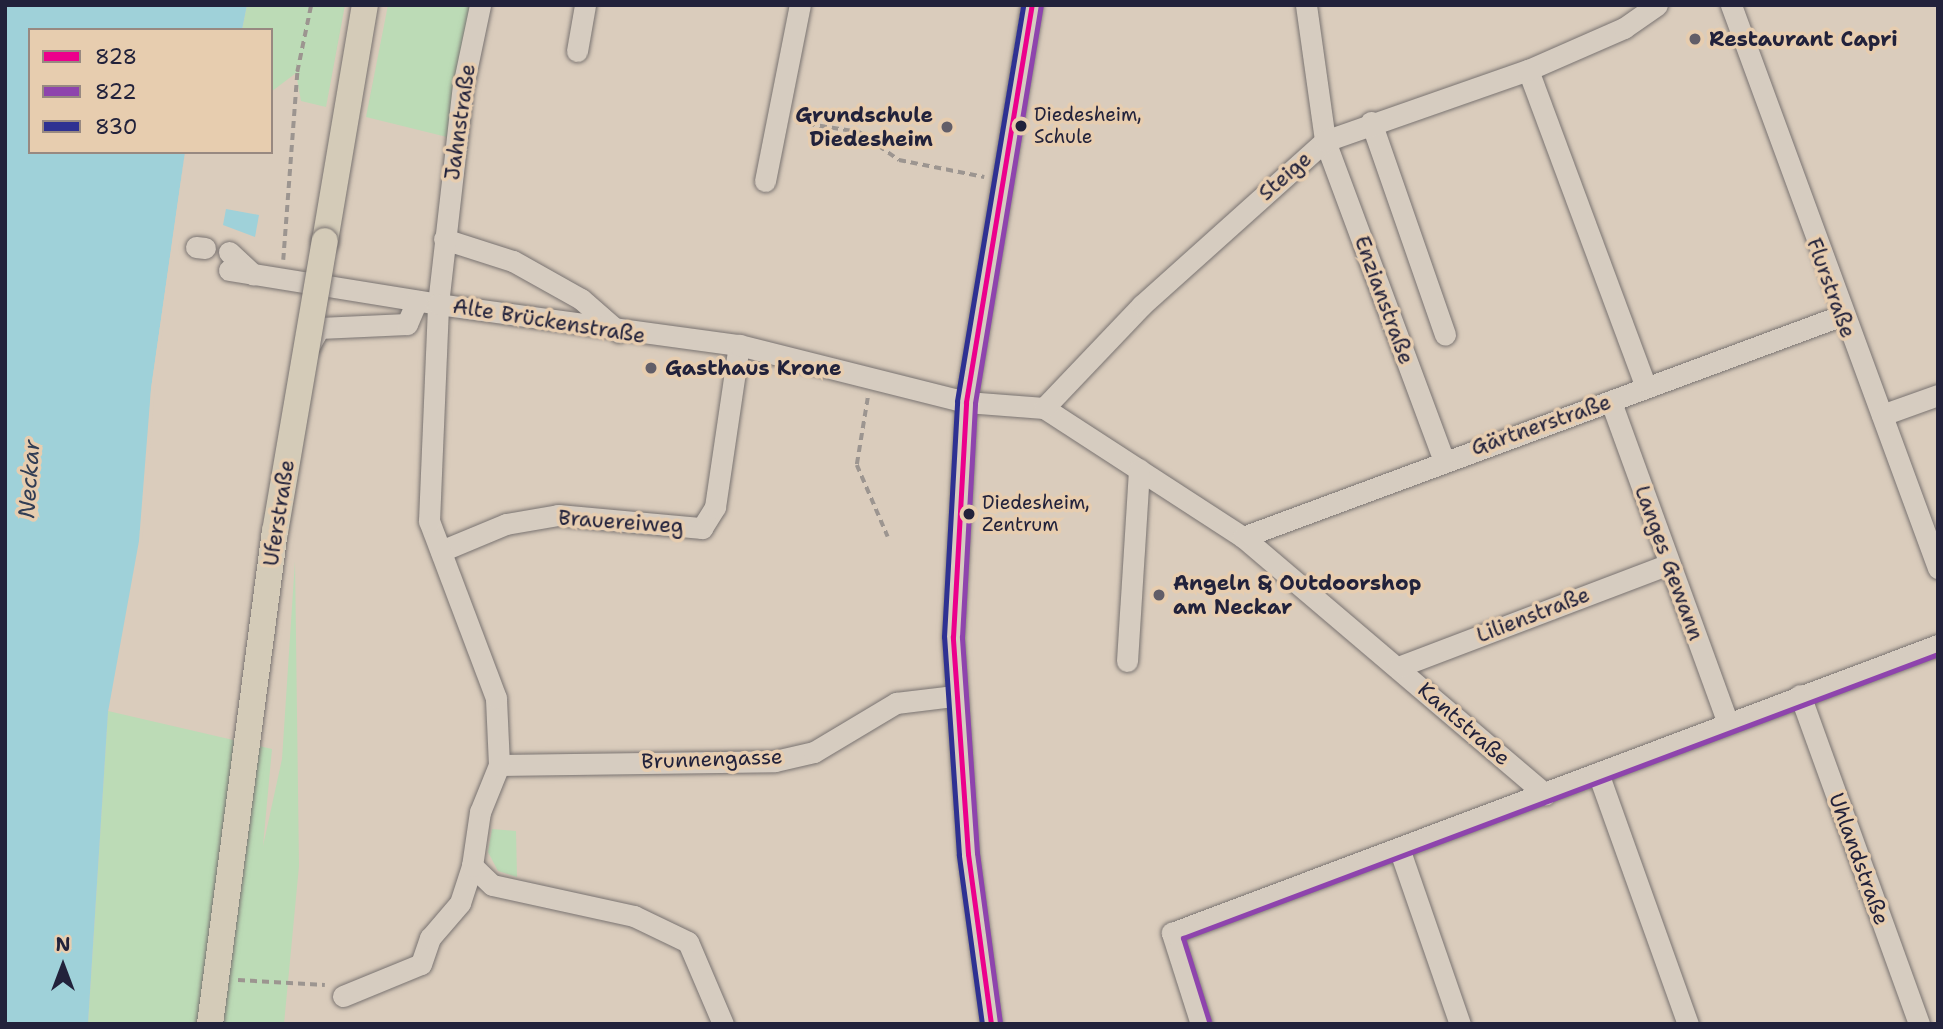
<!DOCTYPE html>
<html>
<head>
<meta charset="utf-8">
<style>
	body { margin:0 }
	#map { position:relative; width:1943px; height:1029px; overflow:hidden; background:#daccbc; font-family:"Shantell Sans",sans-serif }
	div>[style] { position:absolute }
	.green>* { inset:0; background:#bcdbb6 }
	.water>* { inset:0; background:#9fd1d9 }
	.pier>* { inset:0; background:#daccbc }
	.path>* { height:3.5px; margin-top:-1.75px; transform-origin:0; background:repeating-linear-gradient(90deg,#9c9590 0 7px,transparent 0 12px) }
	.roads { filter:drop-shadow(0 0 2px #797371) drop-shadow(0 0 2px #797371) }
	.minor>* { height:21px; margin:-10.5px; padding:0 10.5px; transform-origin:10.5px; border-radius:10.5px; background:#d6ccc0 }
	.major>* { height:26px; margin:-13px; padding:0 13px; transform-origin:13px; border-radius:13px; background:#d4cbb8 }
	.bridges { filter:drop-shadow(0 0 2px #797371) drop-shadow(0 0 2px #797371) }
	.major-bridge>* { height:26px; margin:-13px; padding:0 13px; transform-origin:13px; border-radius:13px; background:#d4cbb8 }
	.bus-1>* { height:5px; margin:-2.5px; padding:0 2.5px; transform-origin:2.5px; border-radius:2.5px; background:#ec008c }
	.bus-2>* { height:5px; margin:-2.5px; padding:0 2.5px; transform-origin:2.5px; border-radius:2.5px; background:#8e44ad }
	.bus-3>* { height:5px; margin:-2.5px; padding:0 2.5px; transform-origin:2.5px; border-radius:2.5px; background:#2e3192 }
	.dots>* { width:19px; height:19px; translate:-50% -50%; box-sizing:border-box; border:4px solid #e7cdaf; border-radius:50% }
	span { translate:-50% -50%; white-space:nowrap; text-align:center; line-height:1.15; -webkit-text-stroke:7px #e7cdaf; paint-order:stroke }
	.bus-label { font-size:19px; color:#22223b }
	.left { translate:0 -50%; text-align:left }
	.poi-label { font-size:21px; color:#22223b; font-weight:700 }
	.right { translate:-100% -50%; text-align:right }
	.street-label { font-size:21px; color:#22223b }
	.water-label { font-size:23px; color:#313d54; font-style:italic }
	.frame { position:absolute; inset:0; border:7px solid #22223b; pointer-events:none }
	.legend { position:absolute; left:28px; top:28px; width:245px; height:126px; box-sizing:border-box; background:#e7cdaf; border:2px solid #988981; margin:0; padding:9px 12px; list-style:none; font-size:21px; color:#22223b }
	.legend li { display:flex; align-items:center; gap:14px; height:35px }
	.legend b { width:35px; border:2px solid #988981 }
	.north { position:absolute; left:28px; top:931px; width:70px; height:70px; -webkit-text-stroke:5px #e7cdaf; paint-order:stroke; rotate:0deg; font-size:19px; font-weight:700; line-height:28px; text-align:center; color:#22223b }
	.north::after { content:''; display:block; margin:auto; width:24px; height:32px; background:#22223b; clip-path:polygon(50% 0,100% 100%,50% 72%,0 100%) }
</style>
</head>
<body>
<div id="map">
	<div class="green">
		<div style="clip-path:polygon(247px 5px,345px 5px,326px 107px,301px 101px,296px 73px,271px 92px,271px 30px,242px 30px)"></div>
		<div style="clip-path:polygon(388px 5px,472px 5px,447px 137px,366px 117px)"></div>
		<div style="clip-path:polygon(295px 561px,299px 866px,284px 1024px,88px 1024px,108px 711px,272px 749px,263px 846px,282px 759px)"></div>
		<div style="clip-path:polygon(492px 829px,516px 831px,517px 877px,498px 871px,488px 852px)"></div>
	</div>
	<div class="water">
		<div style="clip-path:polygon(5px 5px,247px 5px,242px 30px,30px 30px,30px 152px,185px 152px,151px 389px,139px 541px,108px 712px,88px 1024px,5px 1024px)"></div>
		<div style="clip-path:polygon(226px 209px,259px 215px,255px 237px,223px 225px)"></div>
	</div>
	<div class="pier">
		<div style="clip-path:polygon(185px 152px,155px 389px,142px 545px,151px 389px)"></div>
	</div>
	<div class="path">
		<div style="left:796px;top:122px;width:64px;rotate:9deg"></div>
		<div style="left:859px;top:132px;width:49px;rotate:35deg"></div>
		<div style="left:899px;top:160px;width:87px;rotate:11.3deg"></div>
		<div style="left:283px;top:260px;width:189px;rotate:-85.7deg"></div>
		<div style="left:297px;top:72px;width:68px;rotate:-78.2deg"></div>
		<div style="left:868px;top:398px;width:68px;rotate:99.3deg"></div>
		<div style="left:857px;top:465px;width:78px;rotate:66.7deg"></div>
		<div style="left:238px;top:980px;width:87px;rotate:3.3deg"></div>
	</div>
	<div class="roads">
		<div class="minor">
			<div style="left:1306px;top:5px;width:137px;rotate:82deg"></div>
			<div style="left:1325px;top:141px;width:339px;rotate:69.6deg"></div>
			<div style="left:1731px;top:5px;width:600px;rotate:69.81deg"></div>
			<div style="left:577px;top:51px;width:47px;rotate:-80.1deg"></div>
			<div style="left:1528px;top:70px;width:338px;rotate:69.6deg"></div>
			<div style="left:1371px;top:122px;width:225px;rotate:70.8deg"></div>
			<div style="left:765px;top:181px;width:179px;rotate:-78.8deg"></div>
			<div style="left:444px;top:239px;width:72px;rotate:17.7deg"></div>
			<div style="left:513px;top:261px;width:78px;rotate:29.2deg"></div>
			<div style="left:581px;top:299px;width:50px;rotate:41deg"></div>
			<div style="left:196px;top:247px;width:9px;rotate:6deg"></div>
			<div style="left:229px;top:252px;width:33px;rotate:43deg"></div>
			<div style="left:229px;top:270px;width:212px;rotate:9.2deg"></div>
			<div style="left:438px;top:304px;width:219px;rotate:-83.5deg"></div>
			<div style="left:463px;top:86px;width:83px;rotate:-78.1deg"></div>
			<div style="left:309px;top:346px;width:21px;rotate:-61deg"></div>
			<div style="left:319px;top:328px;width:88px;rotate:-2.6deg"></div>
			<div style="left:407px;top:324px;width:25px;rotate:-67deg"></div>
			<div style="left:1611px;top:402px;width:342px;rotate:70deg"></div>
			<div style="left:1044px;top:408px;width:237px;rotate:33deg"></div>
			<div style="left:1243px;top:537px;width:397px;rotate:40.4deg"></div>
			<div style="left:1882px;top:415px;width:59px;rotate:-19.7deg"></div>
			<div style="left:1243px;top:537px;width:637px;rotate:-20.31deg"></div>
			<div style="left:441px;top:551px;width:70px;rotate:-22.6deg"></div>
			<div style="left:506px;top:524px;width:53px;rotate:-9.8deg"></div>
			<div style="left:558px;top:515px;width:145px;rotate:5.2deg"></div>
			<div style="left:702px;top:528px;width:25px;rotate:-58deg"></div>
			<div style="left:715px;top:507px;width:164px;rotate:-81.6deg"></div>
			<div style="left:1127px;top:661px;width:192px;rotate:-86.4deg"></div>
			<div style="left:1398px;top:667px;width:290px;rotate:-20.8deg"></div>
			<div style="left:1800px;top:695px;width:350px;rotate:70.1deg"></div>
			<div style="left:499px;top:765px;width:276px;rotate:-0.8deg"></div>
			<div style="left:775px;top:761px;width:40px;rotate:-13deg"></div>
			<div style="left:814px;top:752px;width:96px;rotate:-30.9deg"></div>
			<div style="left:896px;top:703px;width:57px;rotate:-7deg"></div>
			<div style="left:1598px;top:773px;width:267px;rotate:70.3deg"></div>
			<div style="left:1400px;top:851px;width:183px;rotate:70.9deg"></div>
			<div style="left:343px;top:996px;width:84px;rotate:-22.3deg"></div>
			<div style="left:421px;top:964px;width:28px;rotate:-71deg"></div>
			<div style="left:430px;top:938px;width:46px;rotate:-49.4deg"></div>
			<div style="left:460px;top:903px;width:39px;rotate:-72deg"></div>
			<div style="left:723px;top:1024px;width:89px;rotate:-113.1deg"></div>
			<div style="left:688px;top:942px;width:60px;rotate:-154.3deg"></div>
			<div style="left:634px;top:916px;width:145px;rotate:-167.7deg"></div>
			<div style="left:492px;top:885px;width:28px;rotate:-136deg"></div>
			<div style="left:472px;top:866px;width:55px;rotate:-81.6deg"></div>
			<div style="left:480px;top:812px;width:51px;rotate:-68deg"></div>
			<div style="left:499px;top:765px;width:67px;rotate:-92.6deg"></div>
			<div style="left:496px;top:698px;width:189px;rotate:-110.7deg"></div>
			<div style="left:429px;top:521px;width:217px;rotate:-87.6deg"></div>
			<div style="left:438px;top:304px;width:304px;rotate:7.8deg"></div>
			<div style="left:739px;top:345px;width:234px;rotate:14.1deg"></div>
			<div style="left:966px;top:402px;width:78px;rotate:4.4deg"></div>
			<div style="left:1044px;top:408px;width:142px;rotate:-46.4deg"></div>
			<div style="left:1142px;top:305px;width:246px;rotate:-41.9deg"></div>
			<div style="left:1325px;top:141px;width:215px;rotate:-19.3deg"></div>
			<div style="left:1528px;top:70px;width:105px;rotate:-23.6deg"></div>
			<div style="left:1624px;top:28px;width:40px;rotate:-34.9deg"></div>
			<div style="left:991px;top:1024px;width:172px;rotate:-97.7deg"></div>
			<div style="left:968px;top:854px;width:218px;rotate:-94deg"></div>
			<div style="left:953px;top:637px;width:235px;rotate:-86.8deg"></div>
			<div style="left:966px;top:402px;width:402px;rotate:-80.6deg"></div>
			<div style="left:1201px;top:1024px;width:96px;rotate:-107.7deg"></div>
			<div style="left:1172px;top:933px;width:818px;rotate:-20.61deg"></div>
		</div>
		<div class="major">
			<div style="left:325px;top:241px;width:239px;rotate:-80.4deg"></div>
		</div>
	</div>
	<div class="bridges">
		<div class="major-bridge">
			<div style="left:210px;top:1024px;width:496px;rotate:-82.5deg"></div>
			<div style="left:275px;top:532px;width:295px;rotate:-80.3deg"></div>
		</div>
	</div>
	<div class="bus-1">
		<div style="left:991px;top:1024px;width:172px;rotate:-97.7deg"></div>
		<div style="left:968px;top:854px;width:218px;rotate:-94deg"></div>
		<div style="left:953px;top:637px;width:235px;rotate:-86.8deg"></div>
		<div style="left:966px;top:402px;width:402px;rotate:-80.6deg"></div>
	</div>
	<div class="bus-2">
		<div style="left:1209px;top:1021px;width:87px;rotate:-107.4deg"></div>
		<div style="left:1183px;top:938px;width:807px;rotate:-20.61deg"></div>
		<div style="left:1000px;top:1023px;width:172px;rotate:-97.7deg"></div>
		<div style="left:977px;top:853px;width:217px;rotate:-94deg"></div>
		<div style="left:962px;top:637px;width:234px;rotate:-86.8deg"></div>
		<div style="left:975px;top:403px;width:402px;rotate:-80.6deg"></div>
	</div>
	<div class="bus-3">
		<div style="left:982px;top:1024px;width:171px;rotate:-97.8deg"></div>
		<div style="left:959px;top:855px;width:219px;rotate:-93.9deg"></div>
		<div style="left:944px;top:637px;width:236px;rotate:-86.8deg"></div>
		<div style="left:957px;top:401px;width:401px;rotate:-80.5deg"></div>
	</div>
	<div class="dots">
		<div style="left:1695px;top:39px;background:#625e68"></div>
		<div style="left:1021px;top:126px;background:#22223b"></div>
		<div style="left:947px;top:127px;background:#625e68"></div>
		<div style="left:651px;top:368px;background:#625e68"></div>
		<div style="left:969px;top:514px;background:#22223b"></div>
		<div style="left:1159px;top:595px;background:#625e68"></div>
	</div>
	<div class="bus-label">
		<span class="left" style="left:1034px;top:126px">Diedesheim,<br>Schule</span>
		<span class="left" style="left:982px;top:514px">Diedesheim,<br>Zentrum</span>
	</div>
	<div class="poi-label">
		<span class="left" style="left:1709px;top:39px">Restaurant Capri</span>
		<span class="right" style="left:933px;top:127px">Grundschule<br>Diedesheim</span>
		<span class="left" style="left:665px;top:368px">Gasthaus Krone</span>
		<span class="left" style="left:1173px;top:595px">Angeln &amp; Outdoorshop<br>am Neckar</span>
	</div>
	<div class="street-label">
		<span style="left:460px;top:122px;rotate:-82deg">Jahnstraße</span>
		<span style="left:1285px;top:176px;rotate:-41deg">Steige</span>
		<span style="left:1831px;top:288px;rotate:70deg">Flurstraße</span>
		<span style="left:1384px;top:300px;rotate:70deg">Enzianstraße</span>
		<span style="left:549px;top:321px;rotate:9deg">Alte Brückenstraße</span>
		<span style="left:1541px;top:425px;rotate:-19deg">Gärtnerstraße</span>
		<span style="left:279px;top:513px;rotate:-81deg">Uferstraße</span>
		<span style="left:621px;top:522px;rotate:4deg">Brauereiweg</span>
		<span style="left:1669px;top:563px;rotate:70deg">Langes Gewann</span>
		<span style="left:1533px;top:615px;rotate:-21deg">Lilienstraße</span>
		<span style="left:1464px;top:724px;rotate:41deg">Kantstraße</span>
		<span style="left:712px;top:759px;rotate:-2deg">Brunnengasse</span>
		<span style="left:1859px;top:859px;rotate:70deg">Uhlandstraße</span>
	</div>
	<div class="water-label">
		<span style="left:29px;top:479px;rotate:-86deg">Neckar</span>
	</div>
	<div class="frame"></div>
	<ul class="legend">
	<li><b style="height:9px;background:#ec008c"></b>828</li>
	<li><b style="height:9px;background:#8e44ad"></b>822</li>
	<li><b style="height:9px;background:#2e3192"></b>830</li>
	</ul>
	<div class="north">N</div>
</div>
</body>
</html>
